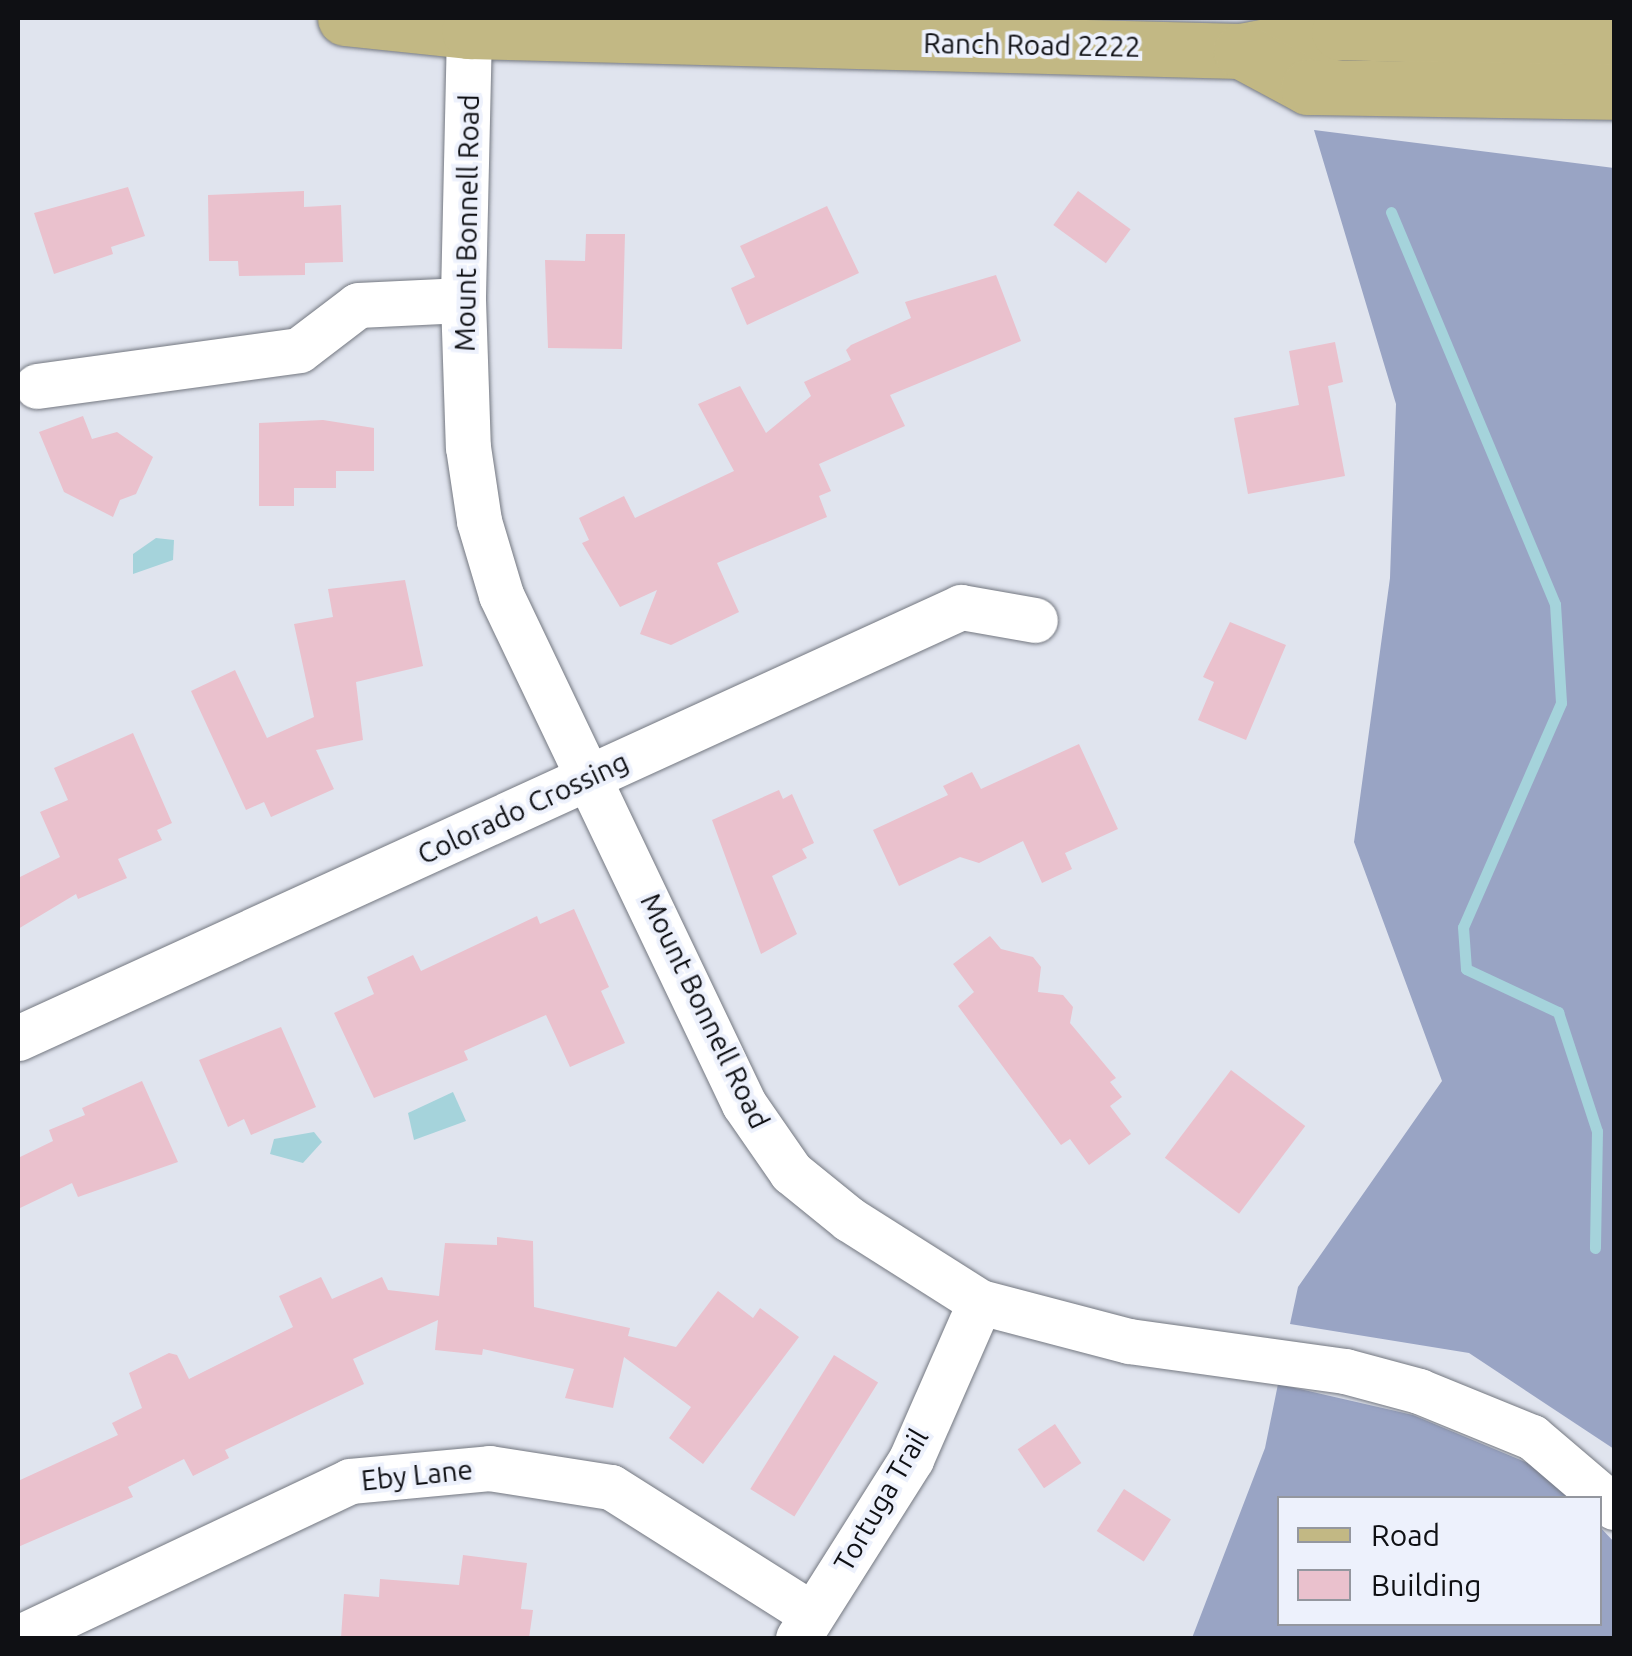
<!DOCTYPE html>
<html>
<head>
<meta charset="utf-8">
<style>
	body { margin:0 }
	#map { position:relative; width:1632px; height:1656px; overflow:hidden; background:#e0e4ee; font-family:Ubuntu,sans-serif }
	div>[style] { position:absolute }
	.forest>* { inset:0; background:#99a4c4 }
	.water>* { inset:0; background:#a5d3db }
	.stream>* { height:11px; margin:-5.5px; padding:0 5.5px; transform-origin:5.5px; border-radius:5.5px; background:#a5d3db }
	.building>* { inset:0; background:#eac1cd; transform-origin:0 0 }
	.roads { filter:drop-shadow(0 0 2px #747881) drop-shadow(0 0 2px #747881) }
	.minor>* { height:45px; margin:-22.5px; padding:0 22.5px; transform-origin:22.5px; border-radius:22.5px; background:#fff }
	.major>* { height:55px; margin:-27.5px; padding:0 27.5px; transform-origin:27.5px; border-radius:27.5px; background:#c2b884 }
	span { translate:-50% -50%; white-space:nowrap; text-align:center; line-height:1.15; -webkit-text-stroke:8px #edf1fc; paint-order:stroke }
	.street-label { font-size:28px; color:#0f1014 }
	.frame { position:absolute; inset:0; border:20px solid #0f1014; pointer-events:none }
	.legend { position:absolute; left:1277px; top:1496px; width:325px; height:130px; box-sizing:border-box; background:#edf1fc; border:2px solid #94979f; margin:0; padding:12px 18px; list-style:none; font-size:30px; color:#0f1014 }
	.legend li { display:flex; align-items:center; gap:20px; height:50px }
	.legend b { width:50px; border:2px solid #94979f }
</style>
</head>
<body>
<div id="map">
	<div class="forest">
		<div style="clip-path:polygon(1314px 130px,1614px 168px,1614px 1449px,1469px 1353px,1290px 1324px,1298px 1287px,1442px 1081px,1354px 842px,1390px 578px,1396px 404px)"></div>
		<div style="clip-path:polygon(1278px 1384px,1413px 1415px,1535px 1466px,1569px 1498px,1280px 1498px,1280px 1624px,1600px 1624px,1600px 1527px,1614px 1542px,1614px 1638px,1192px 1638px,1265px 1448px)"></div>
	</div>
	<div class="water">
		<div style="clip-path:polygon(156px 538px,174px 540px,173px 560px,133px 574px,133px 554px)"></div>
		<div style="clip-path:polygon(453px 1092px,466px 1121px,414px 1140px,408px 1113px)"></div>
		<div style="clip-path:polygon(314px 1132px,322px 1142px,303px 1163px,270px 1154px,274px 1139px)"></div>
	</div>
	<div class="stream">
		<div style="left:1391px;top:212px;width:425px;rotate:67.3deg"></div>
		<div style="left:1555px;top:604px;width:99px;rotate:86.5deg"></div>
		<div style="left:1561px;top:703px;width:244px;rotate:113.6deg"></div>
		<div style="left:1463px;top:927px;width:42px;rotate:85.9deg"></div>
		<div style="left:1466px;top:969px;width:102px;rotate:25.1deg"></div>
		<div style="left:1558px;top:1012px;width:125px;rotate:71.9deg"></div>
		<div style="left:1597px;top:1131px;width:117px;rotate:91deg"></div>
	</div>
	<div class="building">
		<div style="clip-path:polygon(128px 187px,145px 236px,111px 247px,113px 254px,54px 274px,34px 213px)"></div>
		<div style="clip-path:polygon(304px 191px,304px 207px,341px 205px,343px 262px,305px 263px,305px 275px,239px 276px,238px 261px,209px 261px,208px 195px)"></div>
		<div style="left:1078px;top:191px;width:65px;height:42px;rotate:36deg"></div>
		<div style="clip-path:polygon(827px 206px,859px 273px,747px 325px,731px 288px,755px 277px,740px 246px)"></div>
		<div style="clip-path:polygon(586px 234px,625px 234px,622px 349px,548px 348px,545px 260px,585px 261px)"></div>
		<div style="clip-path:polygon(996px 275px,1021px 341px,890px 395px,905px 426px,819px 464px,831px 491px,819px 496px,827px 517px,717px 563px,739px 612px,671px 645px,640px 634px,657px 590px,620px 607px,582px 543px,589px 540px,579px 518px,624px 496px,635px 518px,734px 471px,698px 404px,740px 386px,766px 433px,811px 396px,804px 382px,851px 360px,846px 350px,851px 345px,911px 318px,905px 302px)"></div>
		<div style="clip-path:polygon(1335px 342px,1343px 382px,1328px 386px,1345px 476px,1248px 494px,1234px 418px,1299px 405px,1289px 351px)"></div>
		<div style="clip-path:polygon(83px 416px,92px 439px,117px 432px,153px 457px,136px 494px,120px 500px,113px 517px,64px 492px,39px 432px)"></div>
		<div style="clip-path:polygon(323px 420px,374px 428px,374px 471px,336px 471px,336px 488px,294px 488px,294px 506px,259px 506px,259px 423px)"></div>
		<div style="clip-path:polygon(405px 580px,423px 666px,356px 682px,363px 740px,316px 750px,334px 789px,271px 817px,264px 802px,246px 810px,191px 691px,235px 670px,267px 738px,314px 717px,294px 624px,333px 617px,328px 589px)"></div>
		<div style="clip-path:polygon(1230px 622px,1286px 645px,1246px 740px,1198px 720px,1214px 682px,1203px 677px)"></div>
		<div style="clip-path:polygon(133px 733px,172px 823px,157px 830px,162px 840px,118px 859px,127px 878px,78px 899px,76px 894px,18px 929px,18px 878px,60px 857px,40px 812px,68px 800px,54px 768px)"></div>
		<div style="clip-path:polygon(1079px 744px,1118px 829px,1065px 853px,1072px 869px,1042px 883px,1023px 841px,979px 863px,960px 857px,899px 886px,873px 830px,948px 795px,943px 786px,972px 772px,981px 789px)"></div>
		<div style="clip-path:polygon(779px 790px,783px 799px,792px 794px,814px 843px,802px 849px,807px 858px,772px 876px,797px 934px,761px 954px,712px 820px)"></div>
		<div style="clip-path:polygon(574px 909px,609px 987px,601px 991px,625px 1043px,570px 1067px,546px 1015px,464px 1051px,468px 1060px,374px 1098px,334px 1013px,374px 994px,367px 977px,413px 955px,421px 971px,537px 916px,540px 924px)"></div>
		<div style="clip-path:polygon(990px 936px,1001px 949px,1033px 957px,1041px 967px,1038px 992px,1063px 995px,1073px 1007px,1070px 1023px,1116px 1078px,1110px 1082px,1122px 1097px,1110px 1106px,1131px 1134px,1089px 1165px,1070px 1139px,1061px 1145px,958px 1006px,974px 992px,953px 964px)"></div>
		<div style="clip-path:polygon(281px 1027px,316px 1107px,251px 1135px,244px 1119px,228px 1127px,199px 1060px)"></div>
		<div style="left:1231px;top:1070px;width:93px;height:110px;rotate:37deg"></div>
		<div style="clip-path:polygon(142px 1081px,178px 1162px,78px 1197px,72px 1183px,18px 1209px,18px 1158px,53px 1141px,49px 1130px,85px 1115px,82px 1108px)"></div>
		<div style="clip-path:polygon(497px 1237px,533px 1241px,534px 1307px,630px 1328px,628px 1336px,676px 1347px,718px 1291px,753px 1318px,760px 1308px,799px 1337px,703px 1464px,669px 1438px,691px 1407px,624px 1357px,613px 1408px,565px 1398px,574px 1369px,483px 1349px,482px 1355px,435px 1350px,438px 1320px,353px 1359px,364px 1384px,225px 1450px,229px 1458px,193px 1476px,184px 1459px,128px 1487px,133px 1497px,18px 1547px,18px 1481px,118px 1435px,112px 1423px,142px 1408px,129px 1373px,169px 1353px,177px 1355px,189px 1379px,293px 1327px,279px 1296px,321px 1277px,332px 1299px,382px 1277px,388px 1290px,439px 1296px,445px 1243px,497px 1245px)"></div>
		<div style="left:834px;top:1355px;width:52px;height:158px;rotate:32deg"></div>
		<div style="left:1055px;top:1424px;width:47px;height:45px;rotate:56deg"></div>
		<div style="left:1124px;top:1489px;width:56px;height:50px;rotate:33deg"></div>
		<div style="clip-path:polygon(463px 1555px,527px 1563px,521px 1609px,533px 1610px,529px 1638px,341px 1638px,344px 1594px,379px 1597px,380px 1579px,459px 1585px)"></div>
	</div>
	<div class="roads">
		<div class="minor">
			<div style="left:469px;top:31px;width:269px;rotate:91.3deg"></div>
			<div style="left:463px;top:300px;width:147px;rotate:88.1deg"></div>
			<div style="left:468px;top:447px;width:75px;rotate:81.5deg"></div>
			<div style="left:479px;top:521px;width:77px;rotate:73.4deg"></div>
			<div style="left:501px;top:595px;width:564px;rotate:64.48deg"></div>
			<div style="left:744px;top:1104px;width:83px;rotate:55.3deg"></div>
			<div style="left:791px;top:1172px;width:75px;rotate:39deg"></div>
			<div style="left:849px;top:1219px;width:155px;rotate:32.4deg"></div>
			<div style="left:980px;top:1302px;width:154px;rotate:14.7deg"></div>
			<div style="left:1129px;top:1341px;width:218px;rotate:7.9deg"></div>
			<div style="left:1345px;top:1371px;width:77px;rotate:15.1deg"></div>
			<div style="left:1419px;top:1391px;width:122px;rotate:22.2deg"></div>
			<div style="left:1532px;top:1437px;width:108px;rotate:40.5deg"></div>
			<div style="left:37px;top:386px;width:264px;rotate:-7.8deg"></div>
			<div style="left:299px;top:350px;width:74px;rotate:-37.3deg"></div>
			<div style="left:358px;top:305px;width:105px;rotate:-2.7deg"></div>
			<div style="left:18px;top:1038px;width:1037px;rotate:-24.56deg"></div>
			<div style="left:961px;top:607px;width:75px;rotate:10deg"></div>
			<div style="left:18px;top:1638px;width:367px;rotate:-25.3deg"></div>
			<div style="left:350px;top:1481px;width:140px;rotate:-5.3deg"></div>
			<div style="left:489px;top:1468px;width:123px;rotate:8.9deg"></div>
			<div style="left:611px;top:1487px;width:238px;rotate:32.3deg"></div>
			<div style="left:798px;top:1638px;width:212px;rotate:-57.7deg"></div>
			<div style="left:911px;top:1459px;width:171px;rotate:-66.3deg"></div>
		</div>
		<div class="major">
			<div style="left:345px;top:18px;width:125px;rotate:6deg"></div>
			<div style="left:469px;top:31px;width:772px;rotate:1.48deg"></div>
			<div style="left:1241px;top:51px;width:100px;rotate:-11deg"></div>
			<div style="left:1339px;top:32px;width:275px;rotate:1.7deg"></div>
			<div style="left:1241px;top:51px;width:76px;rotate:28.2deg"></div>
			<div style="left:1308px;top:87px;width:306px;rotate:0.9deg"></div>
		</div>
	</div>
	<div class="street-label">
		<span style="left:1032px;top:45px;rotate:1deg">Ranch Road 2222</span>
		<span style="left:467px;top:223px;rotate:-89deg">Mount Bonnell Road</span>
		<span style="left:523px;top:808px;rotate:-25deg">Colorado Crossing</span>
		<span style="left:705px;top:1011px;rotate:64deg">Mount Bonnell Road</span>
		<span style="left:417px;top:1475px;rotate:-6deg">Eby Lane</span>
		<span style="left:881px;top:1500px;rotate:-60deg">Tortuga Trail</span>
	</div>
	<div class="frame"></div>
	<ul class="legend">
	<li><b style="height:12px;background:#c2b884"></b>Road</li>
	<li><b style="height:28px;background:#eac1cd"></b>Building</li>
	</ul>
</div>
</body>
</html>
